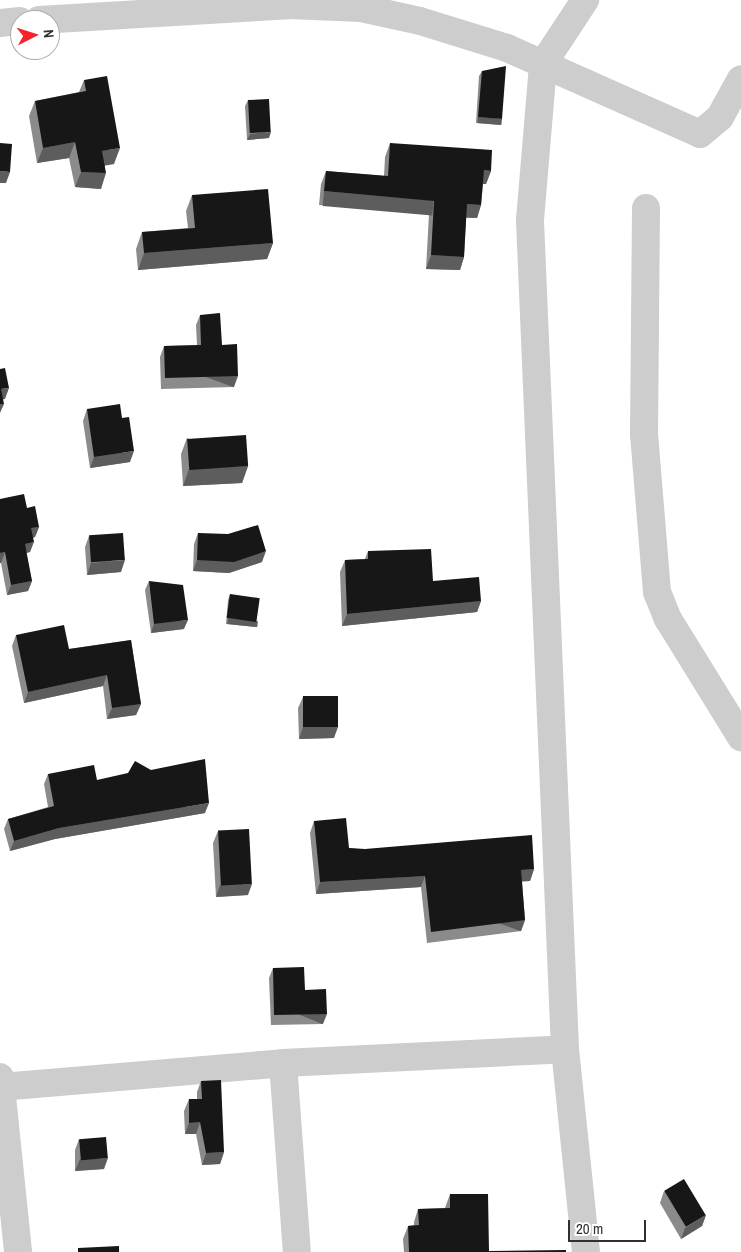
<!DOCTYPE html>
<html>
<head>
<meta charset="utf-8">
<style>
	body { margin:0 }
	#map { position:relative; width:741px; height:1252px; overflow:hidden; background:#fff; font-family:"Archivo Narrow",sans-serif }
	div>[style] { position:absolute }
	.minor>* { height:28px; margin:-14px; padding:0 14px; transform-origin:14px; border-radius:14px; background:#cdcdcd }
	.wall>* { inset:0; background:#8b8b8b }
	.shaded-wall>* { inset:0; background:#5d5d5d; transform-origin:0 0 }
	.building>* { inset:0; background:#171717; transform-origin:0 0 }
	span { translate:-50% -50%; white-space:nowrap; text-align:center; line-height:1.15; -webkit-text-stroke:5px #fff; paint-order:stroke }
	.north { position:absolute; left:10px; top:10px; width:50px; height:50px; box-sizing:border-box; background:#fff; border:1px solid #acacac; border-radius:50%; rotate:85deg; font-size:14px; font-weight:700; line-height:20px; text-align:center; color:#303030 }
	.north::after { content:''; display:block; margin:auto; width:18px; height:22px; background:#f5242a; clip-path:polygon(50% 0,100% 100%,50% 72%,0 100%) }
	.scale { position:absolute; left:568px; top:1220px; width:78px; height:22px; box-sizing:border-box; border:2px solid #303030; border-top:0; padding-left:6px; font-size:15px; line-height:18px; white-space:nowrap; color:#303030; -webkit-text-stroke:4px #fff; paint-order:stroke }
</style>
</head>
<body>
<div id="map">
	<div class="minor">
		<div style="left:39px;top:20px;width:250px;rotate:-3.4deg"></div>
		<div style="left:289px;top:5px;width:72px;rotate:2.4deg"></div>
		<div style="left:361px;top:8px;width:60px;rotate:12.4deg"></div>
		<div style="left:420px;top:21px;width:91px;rotate:17.2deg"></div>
		<div style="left:507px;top:48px;width:211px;rotate:24deg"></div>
		<div style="left:700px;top:134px;width:26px;rotate:-40deg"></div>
		<div style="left:720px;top:117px;width:43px;rotate:-61.1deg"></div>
		<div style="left:0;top:23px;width:20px;rotate:-6deg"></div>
		<div style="left:646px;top:208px;width:226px;rotate:90.5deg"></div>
		<div style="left:644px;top:434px;width:159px;rotate:85.3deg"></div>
		<div style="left:657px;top:592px;width:29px;rotate:68deg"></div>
		<div style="left:668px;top:619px;width:139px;rotate:58.3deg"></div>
		<div style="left:565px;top:1049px;width:830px;rotate:-92.42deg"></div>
		<div style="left:530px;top:220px;width:157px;rotate:-85.2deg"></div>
		<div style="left:543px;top:64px;width:77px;rotate:-56.7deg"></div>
		<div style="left:283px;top:1063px;width:190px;rotate:85.8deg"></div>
		<div style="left:0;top:1077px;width:176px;rotate:84.1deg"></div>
		<div style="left:0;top:1087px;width:284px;rotate:-4.8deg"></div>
		<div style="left:283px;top:1063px;width:282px;rotate:-2.8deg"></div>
		<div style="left:565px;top:1049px;width:204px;rotate:84.1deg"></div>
	</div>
	<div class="wall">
		<div style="clip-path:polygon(482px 71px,500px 125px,476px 123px,479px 76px)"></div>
		<div style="clip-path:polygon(84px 80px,114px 164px,105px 165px,101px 189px,75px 187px,69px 158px,37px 163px,29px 116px,35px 101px,79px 92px)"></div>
		<div style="clip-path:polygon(248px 100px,269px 138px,247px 140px,245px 106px)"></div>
		<div style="clip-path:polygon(390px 143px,491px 171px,486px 184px,483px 184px,481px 205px,477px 218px,466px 218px,464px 257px,460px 270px,426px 269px,429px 214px,319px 205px,321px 184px,326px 171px,384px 176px,385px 157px)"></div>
		<div style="clip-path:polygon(192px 195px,273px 243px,267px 259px,138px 270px,136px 249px,142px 232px,188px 228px,186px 211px)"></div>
		<div style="clip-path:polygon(200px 315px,222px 345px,234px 387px,161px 389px,160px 357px,164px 346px,197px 345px,196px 325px)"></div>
		<div style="clip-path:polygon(87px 409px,130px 462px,90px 468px,83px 421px)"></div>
		<div style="clip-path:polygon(187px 438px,248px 466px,242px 483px,183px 486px,181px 454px)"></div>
		<div style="clip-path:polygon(0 499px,27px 508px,39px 527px,35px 537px,33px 538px,30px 552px,26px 553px,32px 581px,28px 591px,7px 595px,1px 563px)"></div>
		<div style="clip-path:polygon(198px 533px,262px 562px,229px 573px,193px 571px,194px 544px)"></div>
		<div style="clip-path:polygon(89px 536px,121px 572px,87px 575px,85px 547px)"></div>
		<div style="clip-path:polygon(368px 551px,433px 581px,481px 601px,477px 612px,342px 626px,340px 572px,345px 560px,365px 559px)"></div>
		<div style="clip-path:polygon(149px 581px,184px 629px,151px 633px,145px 590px)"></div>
		<div style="clip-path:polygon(230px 594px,256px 627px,226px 624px,228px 600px)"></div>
		<div style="clip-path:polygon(16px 635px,69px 649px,131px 640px,141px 704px,136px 715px,107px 719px,103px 686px,24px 703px,12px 646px)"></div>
		<div style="clip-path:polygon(303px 697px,334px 738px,299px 739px,298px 708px)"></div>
		<div style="clip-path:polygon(48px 774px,97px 780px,205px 813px,55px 839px,10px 851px,4px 829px,8px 819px,48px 807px,44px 784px)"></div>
		<div style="clip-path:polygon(314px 821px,349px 848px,534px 869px,530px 881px,522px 881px,525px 920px,521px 931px,427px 943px,421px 887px,316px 894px,310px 833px)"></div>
		<div style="clip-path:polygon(218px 831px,248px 895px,216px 897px,213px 843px)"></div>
		<div style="clip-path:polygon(273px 968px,323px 1024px,271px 1025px,269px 978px)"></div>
		<div style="clip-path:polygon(201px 1081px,224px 1152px,220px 1164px,202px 1165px,196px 1134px,185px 1134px,184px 1111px,189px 1099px,197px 1099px,197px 1092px)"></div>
		<div style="clip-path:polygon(79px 1139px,104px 1169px,75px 1171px,75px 1150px)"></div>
		<div style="clip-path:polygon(664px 1191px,706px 1215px,702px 1226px,681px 1239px,660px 1203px)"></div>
		<div style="clip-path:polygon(450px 1194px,489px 1251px,566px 1252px,404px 1252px,403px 1239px,408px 1226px,414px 1225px,414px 1222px,418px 1209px,445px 1208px)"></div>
	</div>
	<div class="shaded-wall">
		<div style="left:478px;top:117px;width:24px;height:6px;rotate:5deg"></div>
		<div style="clip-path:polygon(271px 132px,269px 138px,247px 140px,250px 134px)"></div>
		<div style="clip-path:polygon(75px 142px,69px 158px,37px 163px,43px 148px)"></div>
		<div style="clip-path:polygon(120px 148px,114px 164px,97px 167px,102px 151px)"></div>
		<div style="clip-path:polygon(484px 170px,491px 171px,486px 184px,479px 184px)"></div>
		<div style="clip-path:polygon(0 171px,10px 172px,6px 183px,0 183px)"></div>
		<div style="clip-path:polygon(81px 172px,106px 173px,101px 189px,75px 187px)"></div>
		<div style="left:324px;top:191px;width:110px;height:15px;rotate:5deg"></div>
		<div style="clip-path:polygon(467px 204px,481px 205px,477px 218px,462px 217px)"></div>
		<div style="clip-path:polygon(273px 243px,267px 259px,138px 270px,144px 253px)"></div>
		<div style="clip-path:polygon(431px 255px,464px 257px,460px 270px,426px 269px)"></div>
		<div style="left:238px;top:376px;width:12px;height:73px;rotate:110deg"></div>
		<div style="clip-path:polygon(9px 388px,5px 399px,0 400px,1px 389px)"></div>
		<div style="clip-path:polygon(0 404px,4px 404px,0 413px)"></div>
		<div style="clip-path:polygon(134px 451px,130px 462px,90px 468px,94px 457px)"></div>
		<div style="clip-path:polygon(248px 466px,242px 483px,183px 486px,189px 469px)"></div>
		<div style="clip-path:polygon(39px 527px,35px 537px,27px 539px,31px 528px)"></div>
		<div style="clip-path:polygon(34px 542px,30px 552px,21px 554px,25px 544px)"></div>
		<div style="clip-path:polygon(266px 551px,262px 562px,229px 573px,193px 571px,197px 560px)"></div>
		<div style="clip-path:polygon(5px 552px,1px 563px,0 563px,0 553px)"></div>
		<div style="clip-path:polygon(125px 560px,121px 572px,87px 575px,91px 563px)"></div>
		<div style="clip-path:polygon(32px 581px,28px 591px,7px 595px,11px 585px)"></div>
		<div style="clip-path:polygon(481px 601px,477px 612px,342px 626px,347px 614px)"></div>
		<div style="left:228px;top:618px;width:30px;height:6px;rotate:6deg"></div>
		<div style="clip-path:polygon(188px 620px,184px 629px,151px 633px,154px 624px)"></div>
		<div style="clip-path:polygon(107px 675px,103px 686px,24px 703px,28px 692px)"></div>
		<div style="clip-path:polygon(141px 704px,136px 715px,107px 719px,112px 708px)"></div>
		<div style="clip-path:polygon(303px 727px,338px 727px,334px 738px,299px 739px)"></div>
		<div style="clip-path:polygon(209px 803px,205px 813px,55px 839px,10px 851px,14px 841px,59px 828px)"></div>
		<div style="clip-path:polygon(534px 869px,530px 881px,517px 882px,521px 870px)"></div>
		<div style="clip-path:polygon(425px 876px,421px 887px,316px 894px,320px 882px)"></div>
		<div style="clip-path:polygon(252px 884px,248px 895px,216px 897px,220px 885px)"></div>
		<div style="left:525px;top:920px;width:12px;height:95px;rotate:110deg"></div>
		<div style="left:327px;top:1014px;width:11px;height:53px;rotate:112deg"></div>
		<div style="clip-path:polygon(200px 1122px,196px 1134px,185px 1134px,189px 1123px)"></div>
		<div style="clip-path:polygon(224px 1152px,220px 1164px,202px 1165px,206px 1153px)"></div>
		<div style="clip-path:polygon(108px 1158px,104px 1169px,75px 1171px,80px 1159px)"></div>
		<div style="clip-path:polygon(706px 1215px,702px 1226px,681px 1239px,685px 1228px)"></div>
	</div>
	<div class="building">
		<div style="clip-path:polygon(506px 66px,502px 119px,478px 117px,482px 71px)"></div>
		<div style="clip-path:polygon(107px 76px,120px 148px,102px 151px,106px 173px,81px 172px,75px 142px,43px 148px,35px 101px,86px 91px,84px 80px)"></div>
		<div style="left:269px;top:99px;width:33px;height:21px;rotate:87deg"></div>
		<div style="clip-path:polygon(0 143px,12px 144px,10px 172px,0 171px)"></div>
		<div style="clip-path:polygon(390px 143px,492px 150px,491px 171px,484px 170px,481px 205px,467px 204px,464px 257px,431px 255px,434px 201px,324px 191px,326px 171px,388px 176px)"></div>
		<div style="clip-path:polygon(268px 189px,273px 243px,144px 253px,142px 232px,195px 228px,192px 195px)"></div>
		<div style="clip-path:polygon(220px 313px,222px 345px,237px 344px,238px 376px,165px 378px,164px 346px,201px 345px,200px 315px)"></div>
		<div style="clip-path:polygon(5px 368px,9px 388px,1px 389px,4px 404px,0 404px,0 369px)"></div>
		<div style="clip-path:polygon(120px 404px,122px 418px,129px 417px,134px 451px,94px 457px,87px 409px)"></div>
		<div style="left:246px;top:435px;width:31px;height:59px;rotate:86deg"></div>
		<div style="clip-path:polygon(24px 494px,27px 508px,35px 506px,39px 527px,31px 528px,34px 542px,25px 544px,32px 581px,11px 585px,5px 552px,0 553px,0 499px)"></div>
		<div style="clip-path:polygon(258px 525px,266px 551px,234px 562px,197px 560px,198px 533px,228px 534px)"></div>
		<div style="left:123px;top:533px;width:27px;height:34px;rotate:86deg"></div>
		<div style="clip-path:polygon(431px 549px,433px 581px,479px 577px,481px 601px,347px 614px,345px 560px,368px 559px,368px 551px)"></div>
		<div style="clip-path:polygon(149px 581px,183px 585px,188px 620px,154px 624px)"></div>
		<div style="left:230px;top:594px;width:30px;height:24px;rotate:8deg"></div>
		<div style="clip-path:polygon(64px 625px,69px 649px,131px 640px,141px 704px,112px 708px,107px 675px,28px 692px,16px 635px)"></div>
		<div style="left:338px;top:696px;width:31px;height:35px;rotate:90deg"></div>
		<div style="clip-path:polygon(205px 759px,209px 803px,59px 828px,14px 841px,8px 819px,54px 806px,48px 774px,94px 765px,97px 780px,128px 773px,135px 761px,151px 770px)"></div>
		<div style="clip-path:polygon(346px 818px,349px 848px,365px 849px,532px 835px,534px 869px,521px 870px,525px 920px,431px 932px,425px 876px,320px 882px,314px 821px)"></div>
		<div style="left:249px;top:829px;width:55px;height:31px;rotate:87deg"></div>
		<div style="clip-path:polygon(304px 967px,305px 990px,326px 989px,327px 1014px,274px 1015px,273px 968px)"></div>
		<div style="clip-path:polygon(221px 1080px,224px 1152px,206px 1153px,200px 1122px,189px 1123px,189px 1099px,202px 1099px,201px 1081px)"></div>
		<div style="left:106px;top:1137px;width:21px;height:27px;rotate:85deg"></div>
		<div style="left:684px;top:1179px;width:42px;height:23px;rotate:59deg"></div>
		<div style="clip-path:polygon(450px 1194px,488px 1194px,489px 1251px,566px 1250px,566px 1252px,409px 1252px,408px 1226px,419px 1225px,418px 1209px,450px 1208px)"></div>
		<div style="clip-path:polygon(119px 1246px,119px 1252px,78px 1252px,78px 1248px)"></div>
	</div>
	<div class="north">N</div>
	<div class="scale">20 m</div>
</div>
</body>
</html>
